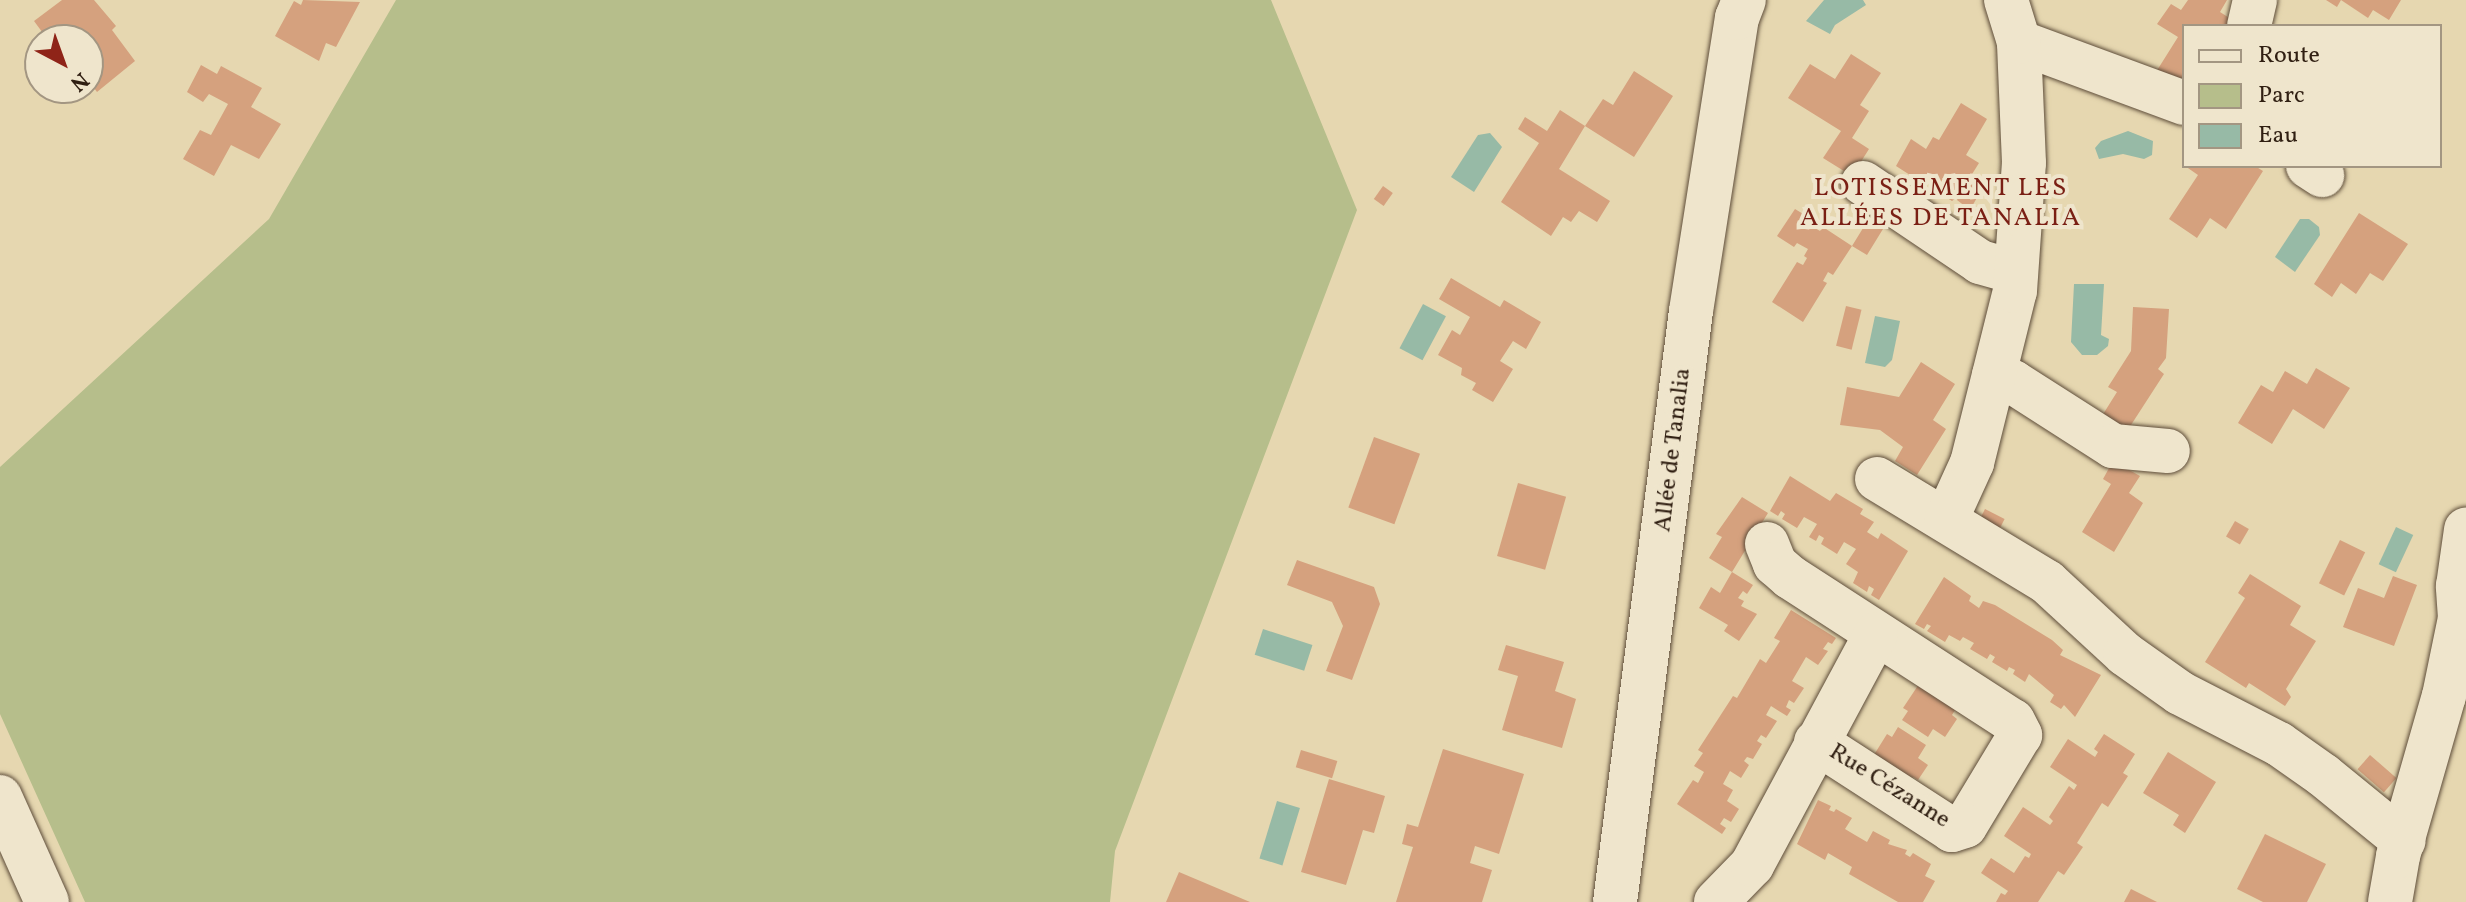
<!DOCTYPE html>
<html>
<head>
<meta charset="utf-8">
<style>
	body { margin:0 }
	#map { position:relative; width:2466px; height:902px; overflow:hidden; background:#e6d7b0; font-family:Vollkorn,serif }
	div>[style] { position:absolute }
	.green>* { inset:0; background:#b6be8b }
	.water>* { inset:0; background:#97baa6; transform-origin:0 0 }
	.building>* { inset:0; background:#d5a17e; transform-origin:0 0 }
	.roads { filter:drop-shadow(0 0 2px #5e4d3a) drop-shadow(0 0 2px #5e4d3a) }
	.minor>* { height:44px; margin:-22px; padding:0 22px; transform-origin:22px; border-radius:22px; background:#efe5cc }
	span { translate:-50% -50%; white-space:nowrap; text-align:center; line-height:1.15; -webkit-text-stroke:8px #efe5cc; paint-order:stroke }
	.street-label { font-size:24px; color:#301f12 }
	.neighbourhood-label { font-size:26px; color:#7a1f14; letter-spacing:2px }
	.legend { position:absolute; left:2182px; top:24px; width:260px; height:144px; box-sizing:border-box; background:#efe5cc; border:2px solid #a39682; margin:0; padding:10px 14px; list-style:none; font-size:24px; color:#301f12 }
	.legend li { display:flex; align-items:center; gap:16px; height:40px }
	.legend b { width:40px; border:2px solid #a39682 }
	.north { position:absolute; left:24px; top:24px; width:80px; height:80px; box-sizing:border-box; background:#efe5cc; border:2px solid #a39682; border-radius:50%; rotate:139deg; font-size:22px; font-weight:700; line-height:32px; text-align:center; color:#301f12 }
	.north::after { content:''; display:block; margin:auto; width:28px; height:36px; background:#8f2418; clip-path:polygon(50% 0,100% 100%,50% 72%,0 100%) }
</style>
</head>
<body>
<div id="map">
	<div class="green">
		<div style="clip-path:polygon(396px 0,1271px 0,1357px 210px,1115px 851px,1110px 902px,85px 902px,0 714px,0 467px,269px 219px)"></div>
	</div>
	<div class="water">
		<div style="clip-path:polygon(1824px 0,1863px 0,1866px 5px,1835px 25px,1830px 34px,1806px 21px)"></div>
		<div style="clip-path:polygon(2128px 131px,2153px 141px,2152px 155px,2144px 159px,2123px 154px,2099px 159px,2095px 148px,2101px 141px)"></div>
		<div style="clip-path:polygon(1490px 133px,1502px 147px,1474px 192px,1451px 177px,1478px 135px)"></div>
		<div style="clip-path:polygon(2300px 219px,2309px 219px,2319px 227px,2320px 235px,2295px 272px,2275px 257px)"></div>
		<div style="clip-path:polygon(2074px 284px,2104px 284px,2101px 335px,2109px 339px,2108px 346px,2097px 355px,2082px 355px,2071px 342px)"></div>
		<div style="left:1423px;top:304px;width:26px;height:50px;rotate:28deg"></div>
		<div style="clip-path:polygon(1875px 316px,1900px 321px,1892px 360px,1885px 367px,1865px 363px)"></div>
		<div style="left:2396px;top:527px;width:19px;height:41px;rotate:25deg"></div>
		<div style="left:1263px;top:629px;width:52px;height:27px;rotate:18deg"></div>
		<div style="left:1277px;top:801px;width:24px;height:60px;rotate:17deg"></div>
	</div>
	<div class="building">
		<div style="clip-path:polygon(62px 0,94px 0,116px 26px,112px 30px,135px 61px,97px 92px,88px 80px,88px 40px,48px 40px,34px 21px)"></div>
		<div style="clip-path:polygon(303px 0,360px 2px,336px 47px,326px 43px,319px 61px,275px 36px,294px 1px,301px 5px)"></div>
		<div style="clip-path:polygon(2188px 0,2227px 0,2220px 12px,2242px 26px,2184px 26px,2184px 88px,2156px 72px,2178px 37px,2157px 24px,2171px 4px,2181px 10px)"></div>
		<div style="clip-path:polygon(2326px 0,2401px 0,2389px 20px,2373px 10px,2368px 18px,2341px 0,2337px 7px)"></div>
		<div style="clip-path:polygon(1851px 54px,1881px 73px,1860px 105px,1869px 111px,1852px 138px,1869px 149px,1852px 176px,1823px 158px,1841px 131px,1788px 98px,1810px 64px,1835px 79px)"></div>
		<div style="clip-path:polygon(201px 65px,217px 74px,221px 66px,262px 88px,251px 107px,281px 124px,259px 159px,231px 145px,214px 176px,183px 159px,200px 130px,211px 135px,228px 104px,209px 94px,203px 102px,187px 92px)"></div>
		<div style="clip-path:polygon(1634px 71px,1673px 96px,1634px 157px,1585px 126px,1603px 99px,1613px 105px)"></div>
		<div style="clip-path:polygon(1961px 103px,1987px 119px,1966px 155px,1979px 163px,1969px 179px,1983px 187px,1970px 210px,1957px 200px,1959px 196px,1952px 201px,1931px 188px,1934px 183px,1926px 179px,1924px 184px,1896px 166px,1911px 139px,1926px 149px,1933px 137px,1939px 140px)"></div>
		<div style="clip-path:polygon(1560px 110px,1585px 126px,1559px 169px,1610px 201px,1597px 222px,1579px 211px,1571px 222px,1563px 217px,1551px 236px,1501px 202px,1539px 143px,1518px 129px,1525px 117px,1547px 131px)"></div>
		<div style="clip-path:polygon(2185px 166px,2255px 166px,2263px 171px,2226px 229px,2210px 218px,2197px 238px,2169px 219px,2198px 175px)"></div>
		<div style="left:1383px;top:186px;width:12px;height:16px;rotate:35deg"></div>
		<div style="clip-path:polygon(1795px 209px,1813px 220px,1810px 225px,1820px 231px,1823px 227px,1852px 246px,1868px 220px,1883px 229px,1867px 255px,1852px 246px,1833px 275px,1828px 272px,1823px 281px,1827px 283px,1803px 322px,1772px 302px,1797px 262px,1803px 265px,1807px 258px,1804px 256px,1808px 249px,1797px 243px,1794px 247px,1777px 236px)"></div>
		<div style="clip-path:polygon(2359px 213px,2408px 244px,2383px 281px,2370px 273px,2356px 294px,2341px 283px,2332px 297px,2314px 284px)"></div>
		<div style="clip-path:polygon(1451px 278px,1500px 307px,1504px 300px,1541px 322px,1526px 349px,1513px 341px,1500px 361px,1513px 369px,1493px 402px,1472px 390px,1476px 383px,1461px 375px,1462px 368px,1438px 355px,1452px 330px,1460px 335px,1470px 317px,1439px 299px)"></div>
		<div style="left:1846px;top:306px;width:16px;height:41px;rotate:14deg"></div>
		<div style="clip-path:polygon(2133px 307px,2169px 309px,2166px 358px,2158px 369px,2164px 374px,2120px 442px,2095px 427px,2117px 392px,2108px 387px,2131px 351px)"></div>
		<div style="clip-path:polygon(1921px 362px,1955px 384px,1933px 420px,1946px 429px,1917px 475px,1895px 461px,1903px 447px,1880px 430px,1840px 425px,1847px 387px,1899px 397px)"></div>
		<div style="clip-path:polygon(2316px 368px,2350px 388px,2324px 429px,2293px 409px,2272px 444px,2238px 423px,2261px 385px,2273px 392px,2285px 371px,2307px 384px)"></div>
		<div style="left:1374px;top:437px;width:49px;height:75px;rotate:20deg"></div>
		<div style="clip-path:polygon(2113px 461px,2140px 476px,2129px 493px,2143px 503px,2114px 552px,2082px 532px,2111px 484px,2103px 479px)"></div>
		<div style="clip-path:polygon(1790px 476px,1830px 501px,1836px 493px,1863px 509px,1860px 514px,1874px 522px,1867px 532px,1878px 539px,1881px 533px,1908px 551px,1879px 600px,1871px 595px,1874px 589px,1869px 586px,1867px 592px,1853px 583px,1858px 572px,1846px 564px,1856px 549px,1844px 542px,1837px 554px,1821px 544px,1824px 538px,1819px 535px,1816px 541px,1809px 537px,1817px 524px,1804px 517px,1797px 528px,1782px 519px,1785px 514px,1781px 511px,1778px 516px,1770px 511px)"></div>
		<div style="left:1518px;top:483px;width:50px;height:76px;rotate:16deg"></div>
		<div style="clip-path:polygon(1742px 497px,1768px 513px,1732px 572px,1709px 558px,1722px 537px,1716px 534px)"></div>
		<div style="left:1985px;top:509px;width:22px;height:16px;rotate:27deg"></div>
		<div style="left:2235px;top:521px;width:16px;height:18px;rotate:30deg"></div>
		<div style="left:2340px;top:540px;width:28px;height:48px;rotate:26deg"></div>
		<div style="clip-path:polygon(1297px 560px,1374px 587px,1380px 604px,1352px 680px,1326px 671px,1343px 626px,1332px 602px,1287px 585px)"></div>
		<div style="clip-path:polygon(1732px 572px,1753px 585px,1747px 594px,1743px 591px,1738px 598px,1744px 601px,1741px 606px,1757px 614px,1739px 641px,1724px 631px,1728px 625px,1699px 608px,1711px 587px,1720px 593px)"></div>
		<div style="clip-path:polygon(2250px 574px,2301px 606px,2290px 625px,2316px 641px,2286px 689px,2291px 697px,2285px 706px,2249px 683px,2246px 688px,2205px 662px,2245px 598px,2238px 593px)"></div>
		<div style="clip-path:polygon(2393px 576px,2417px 585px,2394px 646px,2343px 627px,2358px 588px,2384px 598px)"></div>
		<div style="clip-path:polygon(1944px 577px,1971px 596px,1969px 601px,1979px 608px,1983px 601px,1995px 605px,2052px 640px,2063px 650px,2060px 655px,2101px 675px,2075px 717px,2064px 705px,2061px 709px,2050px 702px,2054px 695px,2029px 674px,2025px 682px,2013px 674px,2015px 670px,2009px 667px,2007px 671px,1992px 662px,1995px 657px,1990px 654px,1987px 659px,1970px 649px,1974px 643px,1963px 637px,1960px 641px,1949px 635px,1945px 642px,1927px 631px,1931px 626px,1927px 624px,1924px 629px,1915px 624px)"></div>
		<div style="clip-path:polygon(1791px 610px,1836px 638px,1832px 644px,1828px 642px,1823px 649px,1828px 651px,1818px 665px,1806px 657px,1792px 681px,1804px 688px,1794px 703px,1789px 700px,1786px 707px,1791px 710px,1787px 716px,1771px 706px,1766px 715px,1777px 721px,1766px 738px,1761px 735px,1757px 741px,1762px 744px,1753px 759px,1747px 757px,1744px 761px,1749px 765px,1741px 778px,1730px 771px,1723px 784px,1733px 790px,1727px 801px,1739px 809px,1731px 822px,1724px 818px,1720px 824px,1726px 828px,1722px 834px,1677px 804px,1693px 780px,1698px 783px,1704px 772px,1694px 766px,1703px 753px,1698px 750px,1733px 696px,1737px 698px,1760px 659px,1766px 663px,1780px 641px,1774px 638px)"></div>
		<div style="clip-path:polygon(1506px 645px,1564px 662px,1555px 691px,1576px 699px,1562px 748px,1502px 730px,1518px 676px,1498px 670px)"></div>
		<div style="clip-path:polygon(1923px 678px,1965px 706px,1960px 714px,1955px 710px,1952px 715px,1957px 719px,1945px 737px,1933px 729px,1928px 737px,1902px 720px,1908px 711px,1903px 708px)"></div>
		<div style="clip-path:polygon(1898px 727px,1926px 745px,1918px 758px,1928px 765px,1918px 780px,1913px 777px,1909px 782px,1867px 766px,1887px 734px,1892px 737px)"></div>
		<div style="clip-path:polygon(2104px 734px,2135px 754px,2123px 773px,2128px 776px,2108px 807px,2102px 803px,2077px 843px,2083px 847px,2064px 875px,2058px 871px,2038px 902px,1996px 902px,2001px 893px,2005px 895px,2008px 891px,1981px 873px,1991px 858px,2014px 873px,2025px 856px,2029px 858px,2031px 854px,2004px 836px,2023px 807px,2050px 825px,2053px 821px,2049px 817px,2069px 786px,2074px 790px,2077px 785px,2050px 767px,2068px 739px,2095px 757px,2098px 752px,2094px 749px)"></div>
		<div style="clip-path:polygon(1443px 749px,1524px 774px,1499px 854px,1475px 846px,1470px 863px,1492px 870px,1482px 902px,1396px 902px,1413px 847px,1402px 844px,1407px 824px,1418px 827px)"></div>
		<div style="left:1301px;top:750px;width:38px;height:18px;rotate:17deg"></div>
		<div style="clip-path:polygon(2168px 752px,2216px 782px,2185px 833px,2173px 825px,2179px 815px,2143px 793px)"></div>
		<div style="left:2370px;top:755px;width:35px;height:19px;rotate:41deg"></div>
		<div style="clip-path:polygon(1329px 779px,1385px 796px,1374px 833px,1363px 830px,1346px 885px,1301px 872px)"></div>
		<div style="clip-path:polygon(1818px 800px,1831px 806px,1829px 810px,1834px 812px,1836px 809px,1852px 818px,1845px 829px,1855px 835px,1867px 842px,1873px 831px,1890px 840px,1888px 844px,1907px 850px,1905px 854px,1910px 857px,1913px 853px,1931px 864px,1925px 876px,1935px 881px,1923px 902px,1898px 902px,1849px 874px,1852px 867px,1828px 853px,1825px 860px,1797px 844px)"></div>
		<div style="clip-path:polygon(2265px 834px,2326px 864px,2307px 902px,2263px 902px,2237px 889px)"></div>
		<div style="clip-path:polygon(1179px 872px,1250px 902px,1166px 902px)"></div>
		<div style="clip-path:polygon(2131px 889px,2157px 902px,2124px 902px)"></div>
	</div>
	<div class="roads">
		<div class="minor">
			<div style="left:2249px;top:26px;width:27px;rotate:-77deg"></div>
			<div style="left:2019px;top:42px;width:176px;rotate:20.3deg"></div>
			<div style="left:2308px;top:166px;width:17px;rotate:33deg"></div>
			<div style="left:1863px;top:183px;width:141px;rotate:34deg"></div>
			<div style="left:1980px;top:262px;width:37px;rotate:16deg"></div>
			<div style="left:1994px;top:375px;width:20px;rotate:20deg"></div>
			<div style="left:2013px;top:382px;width:119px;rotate:32.6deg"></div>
			<div style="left:2113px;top:446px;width:55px;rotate:5.2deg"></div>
			<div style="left:1877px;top:479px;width:199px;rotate:31.2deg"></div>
			<div style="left:2047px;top:582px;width:106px;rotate:42.7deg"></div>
			<div style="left:2125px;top:654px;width:67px;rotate:35.3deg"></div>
			<div style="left:2180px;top:693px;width:111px;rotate:27.3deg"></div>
			<div style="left:2279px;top:744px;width:54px;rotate:35.2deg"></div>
			<div style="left:2323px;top:775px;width:104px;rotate:39.2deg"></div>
			<div style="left:1946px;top:520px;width:63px;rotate:-65.5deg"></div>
			<div style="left:1972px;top:463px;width:177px;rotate:-76deg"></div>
			<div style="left:2015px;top:291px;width:128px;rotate:-86deg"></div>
			<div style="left:2024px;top:163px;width:121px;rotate:-92.4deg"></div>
			<div style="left:2019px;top:42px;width:44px;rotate:-107.2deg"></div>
			<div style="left:1767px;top:544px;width:22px;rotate:68deg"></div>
			<div style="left:1775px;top:564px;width:20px;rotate:41deg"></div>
			<div style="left:1790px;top:577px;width:265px;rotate:32.9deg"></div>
			<div style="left:2013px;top:721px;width:16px;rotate:63deg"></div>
			<div style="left:2020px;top:735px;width:106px;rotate:121.1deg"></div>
			<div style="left:1965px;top:826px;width:14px;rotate:163deg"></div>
			<div style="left:1952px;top:830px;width:162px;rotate:-147.1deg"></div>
			<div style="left:0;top:797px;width:115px;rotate:65.9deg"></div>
			<div style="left:1615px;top:902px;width:596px;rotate:-82.67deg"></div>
			<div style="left:1691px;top:311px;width:297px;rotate:-81.1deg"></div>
			<div style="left:1737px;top:18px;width:19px;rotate:-69deg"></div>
			<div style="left:1716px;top:902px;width:52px;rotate:-45.8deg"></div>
			<div style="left:1752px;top:865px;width:262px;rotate:-61.8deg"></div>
			<div style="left:2390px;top:902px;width:47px;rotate:-80.1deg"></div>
			<div style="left:2398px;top:856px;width:166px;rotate:-74deg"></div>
			<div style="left:2444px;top:696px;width:80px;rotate:-78.4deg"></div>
			<div style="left:2460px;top:618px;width:32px;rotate:-94deg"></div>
			<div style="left:2458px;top:586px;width:57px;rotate:-81.9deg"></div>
		</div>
	</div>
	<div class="street-label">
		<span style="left:1674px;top:450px;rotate:-83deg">Allée de Tanalia</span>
		<span style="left:1889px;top:787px;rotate:32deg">Rue Cézanne</span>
	</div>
	<div class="neighbourhood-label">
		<span style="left:1941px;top:204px">LOTISSEMENT LES<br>ALLÉES DE TANALIA</span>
	</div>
	<ul class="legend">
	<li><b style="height:10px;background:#efe5cc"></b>Route</li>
	<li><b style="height:22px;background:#b6be8b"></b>Parc</li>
	<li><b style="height:22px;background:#97baa6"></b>Eau</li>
	</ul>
	<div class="north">N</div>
</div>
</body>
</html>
